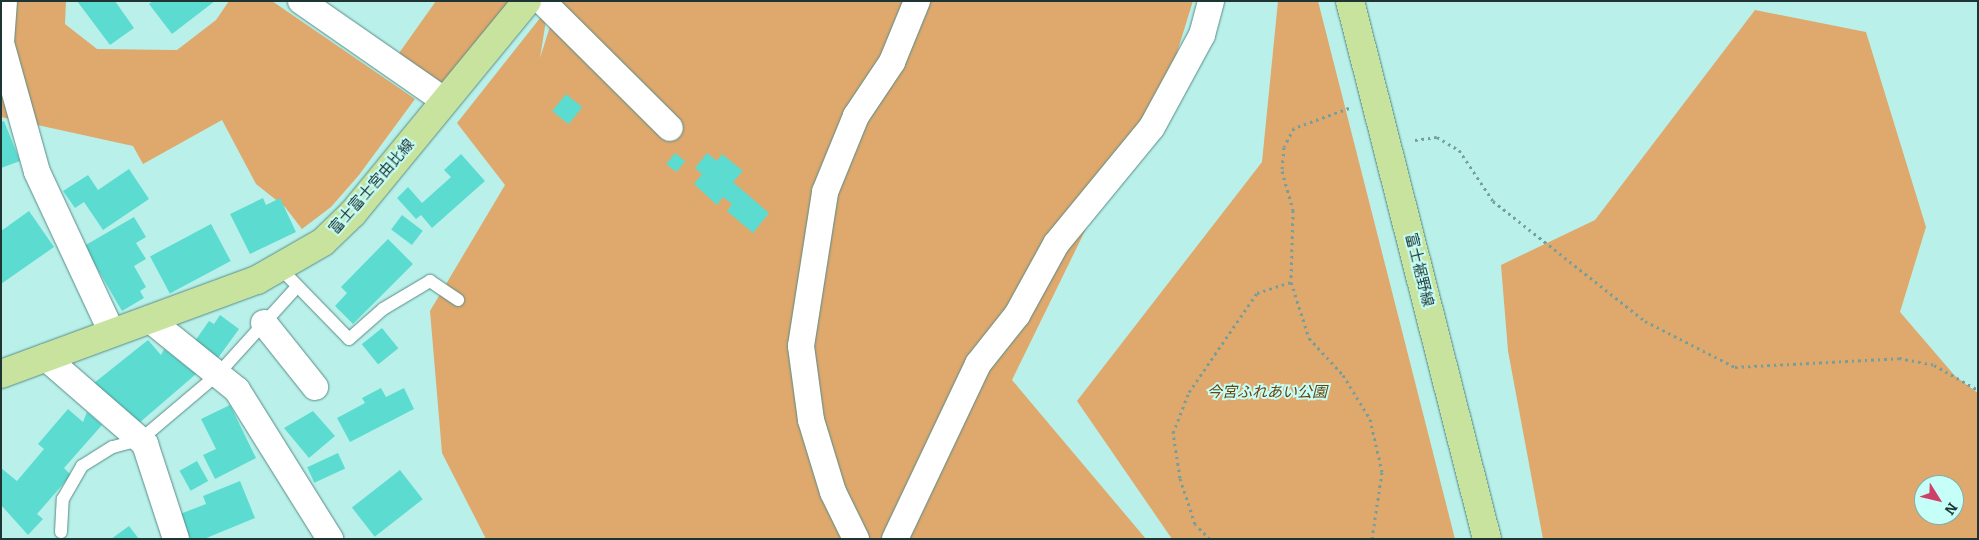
<!DOCTYPE html>
<html>
<head>
<meta charset="utf-8">
<style>
	body { margin:0 }
	#map { position:relative; width:1979px; height:540px; overflow:hidden; background:#b9f1ea; font-family:Bitter,"Noto Sans JP",serif }
	div>[style] { position:absolute }
	.green>* { inset:0; background:#dfa86d }
	.building>* { inset:0; background:#5cdcd1; transform-origin:0 0 }
	.path>* { height:3px; margin-top:-1.5px; transform-origin:0; background:repeating-linear-gradient(90deg,#769f9a 0 2.5px,transparent 0 6.5px) }
	.roads { filter:drop-shadow(0 0 1px #588c87) drop-shadow(0 0 1px #588c87) }
	.lane>* { height:12px; margin:-6px; padding:0 6px; transform-origin:6px; border-radius:6px; background:#fff }
	.street>* { height:26px; margin:-13px; padding:0 13px; transform-origin:13px; border-radius:13px; background:#fff }
	.primary>* { height:28px; margin:-14px; padding:0 14px; transform-origin:14px; border-radius:14px; background:#c8e39e }
	span { translate:-50% -50%; white-space:nowrap; text-align:center; line-height:1.15; -webkit-text-stroke:4px #c6fef8; paint-order:stroke }
	.street-label { font-size:15px; color:#1f3533 }
	.park-label { font-size:15px; color:#6b420a; font-style:italic }
	.frame { position:absolute; inset:0; border:2px solid #1f3533; pointer-events:none }
	.north { position:absolute; left:1914px; top:475px; width:50px; height:50px; box-sizing:border-box; background:#c6fef8; border:1px solid #83aea9; border-radius:50%; rotate:126deg; font-size:14px; font-weight:700; line-height:20px; text-align:center; color:#1f3533 }
	.north::after { content:''; display:block; margin:auto; width:18px; height:22px; background:#cf4069; clip-path:polygon(50% 0,100% 100%,50% 72%,0 100%) }
</style>
</head>
<body>
<div id="map">
	<div class="green">
		<div style="clip-path:polygon(1px 1px,66px 1px,65px 24px,97px 49px,177px 50px,216px 20px,229px 1px,272px 1px,415px 99px,359px 175px,331px 207px,302px 229px,285px 207px,256px 184px,222px 120px,143px 164px,133px 146px,1px 117px)"></div>
		<div style="clip-path:polygon(436px 1px,513px 1px,440px 87px,397px 56px)"></div>
		<div style="clip-path:polygon(558px 1px,1193px 1px,1175px 59px,1127px 145px,1012px 380px,1146px 539px,486px 539px,442px 453px,430px 311px,505px 185px,457px 123px,548px 8px,540px 58px)"></div>
		<div style="clip-path:polygon(1278px 1px,1318px 1px,1455px 539px,1172px 539px,1077px 401px,1262px 162px)"></div>
		<div style="clip-path:polygon(evenodd,1755px 10px,1866px 32px,1926px 227px,1900px 312px,1955px 376px,1978px 393px,1978px 539px,1543px 539px,1508px 351px,1501px 265px,1595px 220px,1755px 10px,1924px 485px,1954px 485px,1954px 515px,1924px 515px,1924px 485px)"></div>
	</div>
	<div class="building">
		<div style="clip-path:polygon(77px 1px,115px 1px,134px 28px,110px 45px)"></div>
		<div style="clip-path:polygon(153px 1px,215px 1px,172px 34px,149px 4px)"></div>
		<div style="left:566px;top:94px;width:21px;height:22px;rotate:39deg"></div>
		<div style="clip-path:polygon(4px 121px,20px 161px,1px 168px,1px 122px)"></div>
		<div style="left:675px;top:153px;width:13px;height:14px;rotate:39deg"></div>
		<div style="clip-path:polygon(707px 153px,717px 161px,722px 154px,743px 171px,733px 182px,769px 213px,753px 233px,727px 211px,732px 204px,723px 197px,717px 205px,694px 184px,702px 174px,695px 168px)"></div>
		<div style="clip-path:polygon(461px 154px,485px 181px,432px 228px,421px 215px,416px 219px,397px 198px,408px 187px,422px 203px,451px 177px,444px 170px)"></div>
		<div style="clip-path:polygon(129px 169px,149px 199px,103px 230px,84px 202px,75px 208px,63px 191px,88px 175px,98px 190px)"></div>
		<div style="clip-path:polygon(263px 198px,266px 205px,280px 198px,296px 232px,250px 254px,230px 214px)"></div>
		<div style="clip-path:polygon(29px 211px,54px 247px,1px 284px,1px 231px)"></div>
		<div style="left:402px;top:215px;width:26px;height:18px;rotate:37deg"></div>
		<div style="clip-path:polygon(134px 217px,146px 237px,136px 243px,146px 259px,134px 266px,146px 287px,140px 291px,144px 298px,122px 311px,84px 246px)"></div>
		<div style="left:211px;top:224px;width:42px;height:69px;rotate:62deg"></div>
		<div style="clip-path:polygon(388px 239px,413px 264px,353px 324px,335px 306px,347px 293px,341px 287px)"></div>
		<div style="clip-path:polygon(220px 315px,239px 329px,218px 358px,195px 341px,209px 321px,214px 324px)"></div>
		<div style="left:382px;top:328px;width:26px;height:26px;rotate:51deg"></div>
		<div style="clip-path:polygon(148px 340px,161px 355px,164px 349px,196px 374px,138px 424px,94px 383px)"></div>
		<div style="clip-path:polygon(381px 388px,386px 397px,404px 388px,414px 409px,350px 442px,337px 418px,365px 403px,362px 398px)"></div>
		<div style="clip-path:polygon(230px 405px,256px 458px,215px 479px,203px 455px,216px 449px,201px 419px)"></div>
		<div style="clip-path:polygon(68px 409px,83px 422px,87px 412px,102px 425px,64px 468px,71px 475px,37px 514px,43px 519px,28px 535px,1px 505px,1px 468px,17px 481px,44px 449px,38px 444px)"></div>
		<div style="clip-path:polygon(313px 411px,335px 436px,309px 458px,284px 428px)"></div>
		<div style="left:338px;top:453px;width:17px;height:34px;rotate:65deg"></div>
		<div style="left:197px;top:461px;width:23px;height:20px;rotate:61deg"></div>
		<div style="left:400px;top:470px;width:37px;height:61px;rotate:52deg"></div>
		<div style="clip-path:polygon(240px 481px,255px 518px,204px 539px,190px 539px,180px 514px,206px 504px,203px 496px)"></div>
		<div style="clip-path:polygon(129px 526px,139px 539px,111px 539px)"></div>
	</div>
	<div class="path">
		<div style="left:1349px;top:108px;width:59px;rotate:160deg"></div>
		<div style="left:1294px;top:128px;width:21px;rotate:118deg"></div>
		<div style="left:1284px;top:147px;width:24px;rotate:95deg"></div>
		<div style="left:1282px;top:171px;width:41px;rotate:74.2deg"></div>
		<div style="left:1293px;top:210px;width:72px;rotate:91.6deg"></div>
		<div style="left:1291px;top:282px;width:59px;rotate:72.2deg"></div>
		<div style="left:1309px;top:338px;width:50px;rotate:47.4deg"></div>
		<div style="left:1343px;top:375px;width:52px;rotate:58.5deg"></div>
		<div style="left:1370px;top:419px;width:54px;rotate:77.2deg"></div>
		<div style="left:1382px;top:472px;width:68px;rotate:98.5deg"></div>
		<div style="left:1415px;top:140px;width:22px;rotate:-8deg"></div>
		<div style="left:1437px;top:137px;width:26px;rotate:31deg"></div>
		<div style="left:1459px;top:150px;width:61px;rotate:56.3deg"></div>
		<div style="left:1493px;top:201px;width:194px;rotate:38.3deg"></div>
		<div style="left:1645px;top:321px;width:101px;rotate:27.1deg"></div>
		<div style="left:1735px;top:367px;width:164px;rotate:-3.1deg"></div>
		<div style="left:1899px;top:358px;width:36px;rotate:11deg"></div>
		<div style="left:1934px;top:365px;width:51px;rotate:29.6deg"></div>
		<div style="left:1210px;top:539px;width:21px;rotate:-135deg"></div>
		<div style="left:1195px;top:524px;width:48px;rotate:-108.1deg"></div>
		<div style="left:1180px;top:478px;width:46px;rotate:-98.8deg"></div>
		<div style="left:1173px;top:433px;width:44px;rotate:-68.7deg"></div>
		<div style="left:1189px;top:392px;width:120px;rotate:-55.5deg"></div>
		<div style="left:1257px;top:293px;width:36px;rotate:-18deg"></div>
	</div>
	<div class="roads">
		<div class="lane">
			<div style="left:279px;top:267px;width:100px;rotate:45.8deg"></div>
			<div style="left:349px;top:339px;width:45px;rotate:-41.4deg"></div>
			<div style="left:383px;top:309px;width:55px;rotate:-30.8deg"></div>
			<div style="left:430px;top:281px;width:34px;rotate:34deg"></div>
			<div style="left:61px;top:532px;width:33px;rotate:-87deg"></div>
			<div style="left:63px;top:499px;width:38px;rotate:-60deg"></div>
			<div style="left:82px;top:466px;width:36px;rotate:-32deg"></div>
			<div style="left:113px;top:447px;width:28px;rotate:-15deg"></div>
			<div style="left:140px;top:440px;width:102px;rotate:-40.2deg"></div>
			<div style="left:218px;top:374px;width:118px;rotate:-47.8deg"></div>
		</div>
		<div class="street">
			<div style="left:301px;top:1px;width:175px;rotate:34.8deg"></div>
			<div style="left:542px;top:1px;width:180px;rotate:44.8deg"></div>
			<div style="left:1px;top:42px;width:41px;rotate:-85.8deg"></div>
			<div style="left:1px;top:43px;width:134px;rotate:74.4deg"></div>
			<div style="left:37px;top:172px;width:178px;rotate:65deg"></div>
			<div style="left:149px;top:319px;width:113px;rotate:38.9deg"></div>
			<div style="left:237px;top:390px;width:176px;rotate:58deg"></div>
			<div style="left:264px;top:323px;width:82px;rotate:51.4deg"></div>
			<div style="left:45px;top:357px;width:133px;rotate:41deg"></div>
			<div style="left:145px;top:444px;width:100px;rotate:71.9deg"></div>
			<div style="left:856px;top:539px;width:52px;rotate:-116.1deg"></div>
			<div style="left:833px;top:492px;width:75px;rotate:-107deg"></div>
			<div style="left:811px;top:420px;width:75px;rotate:-97.7deg"></div>
			<div style="left:801px;top:346px;width:156px;rotate:-81.1deg"></div>
			<div style="left:825px;top:192px;width:82px;rotate:-67.8deg"></div>
			<div style="left:856px;top:116px;width:65px;rotate:-56.3deg"></div>
			<div style="left:892px;top:62px;width:66px;rotate:-67.7deg"></div>
			<div style="left:895px;top:539px;width:194px;rotate:-64.6deg"></div>
			<div style="left:978px;top:364px;width:63px;rotate:-51.5deg"></div>
			<div style="left:1017px;top:315px;width:81px;rotate:-61.2deg"></div>
			<div style="left:1056px;top:244px;width:151px;rotate:-50.6deg"></div>
			<div style="left:1152px;top:127px;width:105px;rotate:-61.5deg"></div>
			<div style="left:1202px;top:35px;width:35px;rotate:-75deg"></div>
		</div>
		<div class="primary">
			<div style="left:1350px;top:1px;width:555px;rotate:75.71deg"></div>
			<div style="left:1px;top:374px;width:273px;rotate:-20.2deg"></div>
			<div style="left:257px;top:280px;width:76px;rotate:-29.9deg"></div>
			<div style="left:323px;top:242px;width:42px;rotate:-44deg"></div>
			<div style="left:353px;top:213px;width:274px;rotate:-50.6deg"></div>
		</div>
	</div>
	<div class="street-label">
		<span style="left:372px;top:187px;rotate:-49deg">富士富士宮由比線</span>
		<span style="left:1419px;top:270px;rotate:76deg">富士裾野線</span>
	</div>
	<div class="park-label">
		<span style="left:1267px;top:393px">今宮ふれあい公園</span>
	</div>
	<div class="frame"></div>
	<div class="north">N</div>
</div>
</body>
</html>
